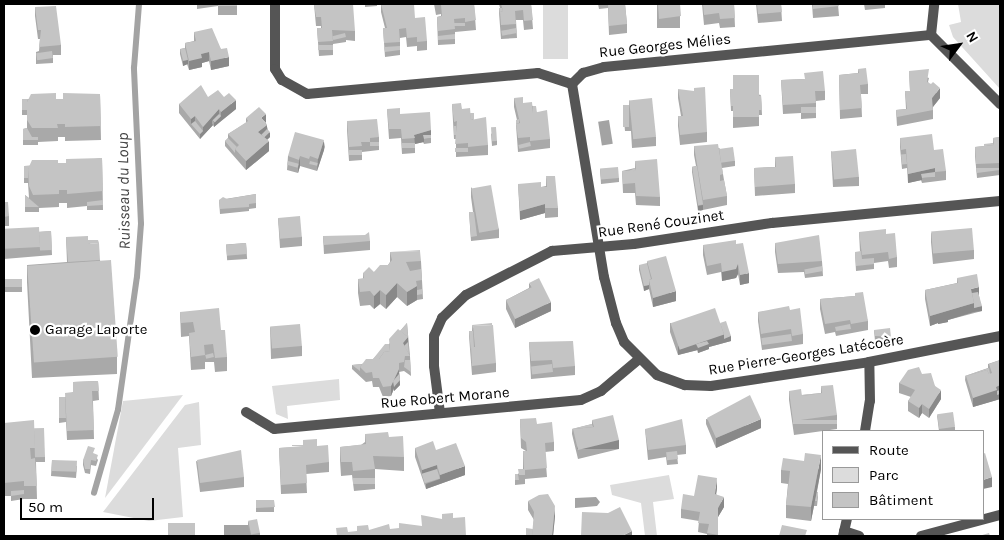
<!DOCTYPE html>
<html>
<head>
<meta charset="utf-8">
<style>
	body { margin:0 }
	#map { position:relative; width:1004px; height:540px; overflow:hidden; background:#fff; font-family:Karla,sans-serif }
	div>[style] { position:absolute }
	.green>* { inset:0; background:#dcdcdc; transform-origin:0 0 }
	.water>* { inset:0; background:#a3a3a3; transform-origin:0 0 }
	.stream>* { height:5.5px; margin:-2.75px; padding:0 2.75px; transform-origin:2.75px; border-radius:2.75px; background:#a3a3a3 }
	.street>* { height:10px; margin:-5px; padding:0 5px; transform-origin:5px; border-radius:5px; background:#555 }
	.wall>* { inset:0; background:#a9a9a9; transform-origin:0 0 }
	.shaded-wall>* { inset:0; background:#898989; transform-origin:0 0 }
	.building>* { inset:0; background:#c4c4c4; transform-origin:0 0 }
	.dots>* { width:14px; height:14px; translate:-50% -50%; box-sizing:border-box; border:2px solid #fff; border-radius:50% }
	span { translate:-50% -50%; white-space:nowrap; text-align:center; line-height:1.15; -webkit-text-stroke:4.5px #fff; paint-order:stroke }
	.street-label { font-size:15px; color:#000 }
	.poi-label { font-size:15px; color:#000 }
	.left { translate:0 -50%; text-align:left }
	.water-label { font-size:16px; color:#444; font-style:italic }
	.frame { position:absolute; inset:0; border:5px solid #000; pointer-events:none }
	.legend { position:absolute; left:822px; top:430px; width:162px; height:90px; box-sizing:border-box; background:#fff; border:1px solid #999; margin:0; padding:6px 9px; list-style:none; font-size:15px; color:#000 }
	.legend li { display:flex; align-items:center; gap:10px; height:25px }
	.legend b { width:25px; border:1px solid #999 }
	.north { position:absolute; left:934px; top:20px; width:50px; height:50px; -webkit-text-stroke:4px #fff; paint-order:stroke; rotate:59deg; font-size:14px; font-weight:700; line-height:20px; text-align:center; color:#000 }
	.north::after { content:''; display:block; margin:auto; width:18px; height:22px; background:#000; clip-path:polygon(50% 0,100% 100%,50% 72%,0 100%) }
	.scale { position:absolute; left:20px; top:498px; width:134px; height:22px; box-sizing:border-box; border:2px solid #000; border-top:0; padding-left:6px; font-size:15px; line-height:18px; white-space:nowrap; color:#000; -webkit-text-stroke:4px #fff; paint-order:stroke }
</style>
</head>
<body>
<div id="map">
	<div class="green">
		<div style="left:543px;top:4px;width:25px;height:55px"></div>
		<div style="clip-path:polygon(958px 4px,1000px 4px,1000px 89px,953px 37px,949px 25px,961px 22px)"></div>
		<div style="clip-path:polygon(339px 379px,340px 400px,287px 406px,288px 419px,276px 414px,272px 386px)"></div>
		<div style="clip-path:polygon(183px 395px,105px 498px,123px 401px)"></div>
		<div style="clip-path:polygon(199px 402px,201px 445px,178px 448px,183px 517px,149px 521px,103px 512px,185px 405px)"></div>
		<div style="clip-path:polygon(669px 475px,674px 499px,653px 502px,657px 536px,645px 536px,641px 503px,612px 495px,610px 485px)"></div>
	</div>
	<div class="water">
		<div style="left:609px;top:120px;width:24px;height:11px;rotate:81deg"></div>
		<div style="clip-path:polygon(596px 497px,600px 502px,597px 506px,575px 508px,575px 498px)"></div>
		<div style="left:224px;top:525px;width:34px;height:11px"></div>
	</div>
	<div class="stream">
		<div style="left:94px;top:493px;width:86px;rotate:-73.9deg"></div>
		<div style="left:118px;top:410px;width:134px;rotate:-81.9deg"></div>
		<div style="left:137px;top:277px;width:53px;rotate:-85.7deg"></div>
		<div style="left:141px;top:224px;width:156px;rotate:-92.6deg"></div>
		<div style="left:134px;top:68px;width:64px;rotate:-85.5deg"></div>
	</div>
	<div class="street">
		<div style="left:275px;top:4px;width:65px;rotate:90deg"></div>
		<div style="left:275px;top:69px;width:13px;rotate:58deg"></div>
		<div style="left:282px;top:80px;width:29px;rotate:29deg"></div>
		<div style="left:307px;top:94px;width:232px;rotate:-5.2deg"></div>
		<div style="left:538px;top:73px;width:36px;rotate:18deg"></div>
		<div style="left:572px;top:84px;width:16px;rotate:-45deg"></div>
		<div style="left:583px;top:73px;width:22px;rotate:-16deg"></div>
		<div style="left:604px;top:67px;width:329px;rotate:-5.6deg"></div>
		<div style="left:931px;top:35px;width:98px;rotate:45deg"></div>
		<div style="left:931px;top:35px;width:31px;rotate:-84deg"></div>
		<div style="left:572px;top:84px;width:196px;rotate:80.6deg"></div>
		<div style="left:604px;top:277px;width:48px;rotate:75.4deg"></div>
		<div style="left:616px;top:323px;width:21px;rotate:67deg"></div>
		<div style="left:624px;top:342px;width:47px;rotate:45deg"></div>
		<div style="left:657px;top:375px;width:30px;rotate:20deg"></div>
		<div style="left:685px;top:385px;width:26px;rotate:2deg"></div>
		<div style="left:711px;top:386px;width:160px;rotate:-8.6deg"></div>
		<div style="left:869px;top:362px;width:134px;rotate:-11.2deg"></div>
		<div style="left:246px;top:412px;width:33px;rotate:31deg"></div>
		<div style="left:274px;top:429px;width:308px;rotate:-5.4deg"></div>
		<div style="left:581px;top:400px;width:22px;rotate:-24deg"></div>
		<div style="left:601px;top:391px;width:48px;rotate:-40deg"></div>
		<div style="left:440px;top:413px;width:47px;rotate:-97.3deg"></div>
		<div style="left:434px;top:366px;width:30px;rotate:-90deg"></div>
		<div style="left:434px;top:336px;width:20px;rotate:-66deg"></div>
		<div style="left:442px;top:318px;width:33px;rotate:-44deg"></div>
		<div style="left:466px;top:295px;width:97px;rotate:-27.1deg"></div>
		<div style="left:552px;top:251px;width:82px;rotate:-4.9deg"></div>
		<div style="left:634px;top:244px;width:140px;rotate:-8.7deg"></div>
		<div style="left:772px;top:223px;width:229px;rotate:-5.5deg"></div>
		<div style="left:865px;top:431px;width:30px;rotate:-81deg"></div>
		<div style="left:870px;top:401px;width:39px;rotate:-91deg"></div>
		<div style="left:844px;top:531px;width:16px;rotate:18deg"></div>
		<div style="left:843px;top:536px;width:17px;rotate:-77deg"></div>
		<div style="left:921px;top:536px;width:82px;rotate:-14.9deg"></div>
	</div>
	<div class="wall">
		<div style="clip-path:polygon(197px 4px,237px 4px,237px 15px,218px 15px,218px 6px,197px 9px)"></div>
		<div style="clip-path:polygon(314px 4px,355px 31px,355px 41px,346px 40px,346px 42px,333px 44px,333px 55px,319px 56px,317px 28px,321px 28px,321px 26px,316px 26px)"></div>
		<div style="clip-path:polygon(365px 4px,377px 4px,377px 6px,365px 7px)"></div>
		<div style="clip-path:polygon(381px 4px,415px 18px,427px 41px,427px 50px,417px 51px,417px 46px,407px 47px,406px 37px,400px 38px,400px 55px,385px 57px,383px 28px,385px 28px,381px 12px)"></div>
		<div style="clip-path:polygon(434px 4px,474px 4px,476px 30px,455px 32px,455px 44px,438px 45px,437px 17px,441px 16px,441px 14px,436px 15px)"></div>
		<div style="clip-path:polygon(499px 4px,531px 4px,533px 29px,524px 30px,523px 20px,516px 20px,517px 38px,501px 39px,499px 13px,499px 8px,500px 8px)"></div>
		<div style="clip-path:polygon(598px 4px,625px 4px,627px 24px,627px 33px,609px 35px,608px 8px,599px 9px)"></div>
		<div style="left:657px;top:4px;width:23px;height:24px"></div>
		<div style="clip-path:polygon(702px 4px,734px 4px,735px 27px,720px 28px,719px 23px,704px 25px)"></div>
		<div style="clip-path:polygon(756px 4px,781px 4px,782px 21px,758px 23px)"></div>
		<div style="clip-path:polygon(812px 4px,838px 4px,839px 16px,813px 18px)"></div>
		<div style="clip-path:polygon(864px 4px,885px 4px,885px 8px,865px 10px)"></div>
		<div style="clip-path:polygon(35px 7px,61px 45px,61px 55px,53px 55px,53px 63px,36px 64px,36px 52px,39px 51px,40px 39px,38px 39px,35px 16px)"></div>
		<div style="clip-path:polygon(194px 32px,221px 49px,229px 66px,211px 70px,209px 61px,202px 63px,202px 67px,189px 70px,187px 64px,183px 66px,180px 54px,180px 49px,185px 48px,185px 43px,194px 41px)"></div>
		<div style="clip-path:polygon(858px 69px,868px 84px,868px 94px,861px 94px,862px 117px,840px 119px,839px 75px,858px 73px)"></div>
		<div style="clip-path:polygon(909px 71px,929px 78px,928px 82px,940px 98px,933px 107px,933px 119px,897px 126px,896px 110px,906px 109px,905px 91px,910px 91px)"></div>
		<div style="clip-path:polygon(804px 79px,825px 91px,825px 100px,816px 101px,816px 118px,801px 119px,801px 113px,783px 114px,781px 80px)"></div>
		<div style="clip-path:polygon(678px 89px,707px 132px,707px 142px,680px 145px,678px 126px,678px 116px,681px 116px,678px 98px)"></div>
		<div style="clip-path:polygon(730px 89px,761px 95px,762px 115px,759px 115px,759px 126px,733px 128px,733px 111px,731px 111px)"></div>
		<div style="clip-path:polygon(100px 94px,101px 140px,65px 141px,65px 137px,58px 137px,58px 141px,38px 142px,38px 145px,23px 145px,23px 129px,27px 128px,27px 115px,22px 115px,22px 99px,63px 99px)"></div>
		<div style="clip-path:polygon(208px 97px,224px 97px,236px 109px,214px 127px,213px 125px,200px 139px,179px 113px,179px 104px)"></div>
		<div style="clip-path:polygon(514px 98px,523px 103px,533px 106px,537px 113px,550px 139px,550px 148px,518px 152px,516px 125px,516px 120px,517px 120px,514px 107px)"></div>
		<div style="clip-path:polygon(629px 100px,656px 137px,656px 146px,632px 148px,631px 131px,625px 131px,623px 110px,623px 105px,629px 105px)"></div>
		<div style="clip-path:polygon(452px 104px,470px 113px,488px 145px,488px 155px,456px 157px,456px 139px,454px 139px)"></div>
		<div style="clip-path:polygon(387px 109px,400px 114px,431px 130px,431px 143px,424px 144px,423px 142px,415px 144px,415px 153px,402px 154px,401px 138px,389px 139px)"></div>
		<div style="clip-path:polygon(246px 118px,266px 123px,270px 137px,267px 140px,269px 151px,246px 170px,225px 146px,225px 141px,228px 138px,228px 134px,246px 123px)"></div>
		<div style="clip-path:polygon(347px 121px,379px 137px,379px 150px,362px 152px,362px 160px,349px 161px,347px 130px)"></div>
		<div style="clip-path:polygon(491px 133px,497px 141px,497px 145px,492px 146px)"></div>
		<div style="clip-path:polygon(1000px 137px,1000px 175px,977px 178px,975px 156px,975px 147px,984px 146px,993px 143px,993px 138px)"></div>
		<div style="clip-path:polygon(900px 138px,934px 150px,946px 171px,946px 180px,922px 183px,921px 180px,908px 183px,907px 168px,902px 169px,900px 147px)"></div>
		<div style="clip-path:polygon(324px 142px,325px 147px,317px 171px,300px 166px,298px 173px,287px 170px,288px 156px)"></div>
		<div style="clip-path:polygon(694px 146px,719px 148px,735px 161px,735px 166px,722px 168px,724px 180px,727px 196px,727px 205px,698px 211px,692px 172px,692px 167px,696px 166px,694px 155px)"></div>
		<div style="clip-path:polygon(831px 151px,859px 177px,859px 186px,833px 187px)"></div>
		<div style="clip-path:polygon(775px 157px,795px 184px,795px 193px,755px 196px,754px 168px,775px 167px)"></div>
		<div style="clip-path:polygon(102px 158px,103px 210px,87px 210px,87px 206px,67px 208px,67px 203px,59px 203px,59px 207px,39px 208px,39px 212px,25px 212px,25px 195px,29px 198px,28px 183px,24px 183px,24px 166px,66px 163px)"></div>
		<div style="clip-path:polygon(635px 161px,660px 197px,660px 206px,636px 205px,635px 193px,623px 193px,622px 171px,635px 168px)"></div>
		<div style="clip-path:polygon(600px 169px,619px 178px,619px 182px,601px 184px)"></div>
		<div style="clip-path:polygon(546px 176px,558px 208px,558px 217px,545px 218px,545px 213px,520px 220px,518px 184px,541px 187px,546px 186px)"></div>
		<div style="clip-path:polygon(471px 187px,499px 229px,499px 238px,471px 241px,469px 212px,473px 212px,471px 197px)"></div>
		<div style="clip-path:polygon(256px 194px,256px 208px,249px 209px,249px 211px,220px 214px,219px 200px)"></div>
		<div style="clip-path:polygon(4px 202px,9px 216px,9px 226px,4px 226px)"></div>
		<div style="clip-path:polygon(278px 218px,302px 237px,302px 246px,280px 248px)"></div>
		<div style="clip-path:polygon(4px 229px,39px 232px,51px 231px,52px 255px,4px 259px)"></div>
		<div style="clip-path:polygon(859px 232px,886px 234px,897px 257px,897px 267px,889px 268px,888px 261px,874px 263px,874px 269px,856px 271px,855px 252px,860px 252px)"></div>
		<div style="clip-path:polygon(931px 233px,974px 250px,974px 259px,933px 264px,931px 242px)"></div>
		<div style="clip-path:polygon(323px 236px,370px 241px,370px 250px,324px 254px)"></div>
		<div style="clip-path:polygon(66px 237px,88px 240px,100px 260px,117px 357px,117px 374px,32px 378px,27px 282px,27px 265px,67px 262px)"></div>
		<div style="left:246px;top:243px;width:16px;height:20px;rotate:86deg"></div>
		<div style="clip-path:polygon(775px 243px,822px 261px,823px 276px,805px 278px,804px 272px,778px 273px,775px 252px)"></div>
		<div style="clip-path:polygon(736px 244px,749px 283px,740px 285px,738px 274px,736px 278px,722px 281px,721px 272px,707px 275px,703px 255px,703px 245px)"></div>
		<div style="clip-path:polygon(390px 252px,421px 261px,423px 299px,417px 300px,407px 306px,397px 297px,386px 309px,380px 304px,374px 309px,370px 305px,360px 306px,358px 293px,358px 279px,363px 279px,363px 273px,374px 272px,388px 265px,390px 262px)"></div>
		<div style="clip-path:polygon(647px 261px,676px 301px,653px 307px,649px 289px,644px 291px,639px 270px,639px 265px,647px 265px)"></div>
		<div style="clip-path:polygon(957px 278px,979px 296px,982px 311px,948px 320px,948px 322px,938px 324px,938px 323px,930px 326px,925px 299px,925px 290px,957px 283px)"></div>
		<div style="left:22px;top:279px;width:13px;height:18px;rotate:90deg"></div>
		<div style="clip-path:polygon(529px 283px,551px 311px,515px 328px,506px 309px,506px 300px,529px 288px)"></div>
		<div style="clip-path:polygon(855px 293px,868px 321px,868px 330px,836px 336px,835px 332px,825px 334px,820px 309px,820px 299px,855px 296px)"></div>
		<div style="clip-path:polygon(790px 310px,803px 334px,803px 344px,762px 350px,758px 321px,758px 312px)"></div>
		<div style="clip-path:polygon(180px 312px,221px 330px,227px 357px,227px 371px,215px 372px,214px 362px,205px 362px,205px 369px,191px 370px,189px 336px,181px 337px)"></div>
		<div style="clip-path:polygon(407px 323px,410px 356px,411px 376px,404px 371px,399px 372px,400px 385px,394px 391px,394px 389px,391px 396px,383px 397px,379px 387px,373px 387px,372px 381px,366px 382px,352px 369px,352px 365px,362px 364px,373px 359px,389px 344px)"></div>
		<div style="clip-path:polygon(670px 323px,720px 323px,731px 341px,709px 347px,709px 349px,698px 353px,697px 350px,678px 355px,670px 332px)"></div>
		<div style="clip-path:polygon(472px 325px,496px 363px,496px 372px,472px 375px,469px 336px,469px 331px,472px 331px)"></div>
		<div style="clip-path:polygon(270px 327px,302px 346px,302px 356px,271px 359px)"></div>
		<div style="clip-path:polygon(874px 330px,891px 337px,891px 342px,875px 341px)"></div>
		<div style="clip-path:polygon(529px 342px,575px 366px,575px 375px,531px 379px)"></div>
		<div style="clip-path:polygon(1000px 360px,1000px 399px,973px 407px,965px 380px,965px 376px,988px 368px,988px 364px)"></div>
		<div style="clip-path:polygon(922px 374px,935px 386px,941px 399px,929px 418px,922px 413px,919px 418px,908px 411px,908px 401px,911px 397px,899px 393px,899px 383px)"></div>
		<div style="clip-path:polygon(98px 381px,99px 400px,93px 401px,94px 439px,67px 440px,66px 421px,66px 422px,59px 423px,59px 397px,65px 397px,73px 392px,73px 382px)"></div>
		<div style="clip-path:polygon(821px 386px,837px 415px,837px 429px,794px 435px,789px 400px,789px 391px,802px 395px,821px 393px)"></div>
		<div style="clip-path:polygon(937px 415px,955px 427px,955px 431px,939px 431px)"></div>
		<div style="clip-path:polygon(520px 419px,537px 424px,554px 442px,554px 451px,545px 452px,547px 477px,525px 479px,525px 484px,515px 485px,515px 474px,518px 474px,523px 469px,523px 451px,526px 451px,521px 448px)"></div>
		<div style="clip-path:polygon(706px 419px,761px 428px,716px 448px,706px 424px)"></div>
		<div style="clip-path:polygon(592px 420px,619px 449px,578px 459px,572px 434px,572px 429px,592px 424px)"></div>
		<div style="clip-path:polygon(4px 423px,34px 429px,45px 457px,45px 462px,36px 462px,37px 499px,24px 499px,11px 501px,11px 496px,4px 496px)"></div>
		<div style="clip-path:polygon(645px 429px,686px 445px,686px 454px,677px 455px,678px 464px,667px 465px,666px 457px,648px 460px)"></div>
		<div style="clip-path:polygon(365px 434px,389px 437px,404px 457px,404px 471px,375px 469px,375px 489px,354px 491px,352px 475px,341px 476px,340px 460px,340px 447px,361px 445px,365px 442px)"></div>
		<div style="clip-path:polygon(317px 446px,329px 462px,329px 472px,306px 474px,307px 493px,281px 494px,279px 448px)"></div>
		<div style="clip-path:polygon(415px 448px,436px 450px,465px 475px,426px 489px,415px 457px)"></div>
		<div style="clip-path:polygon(94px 454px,98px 460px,96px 466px,91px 465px,90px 474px,85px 473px,83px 465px,83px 460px)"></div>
		<div style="clip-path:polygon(52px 460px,77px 466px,76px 478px,51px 476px)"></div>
		<div style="clip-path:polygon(196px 461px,244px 477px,244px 487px,200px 492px)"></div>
		<div style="clip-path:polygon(821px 469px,817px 492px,818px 497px,817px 506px,814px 506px,811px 521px,786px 518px,786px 505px,788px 484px,781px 483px,781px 470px)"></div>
		<div style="clip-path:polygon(717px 488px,716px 494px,724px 507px,718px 517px,718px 536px,707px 536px,707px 534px,698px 532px,699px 521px,681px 518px,681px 509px,694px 496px)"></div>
		<div style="left:256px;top:500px;width:18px;height:12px"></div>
		<div style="clip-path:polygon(528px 501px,555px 516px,553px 536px,526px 536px,533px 529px,534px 520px,528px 510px)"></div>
		<div style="clip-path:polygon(248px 521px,260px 533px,260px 536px,251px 536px,248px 526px)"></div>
	</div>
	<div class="shaded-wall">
		<div style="clip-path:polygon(209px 52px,209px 61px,202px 63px,202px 67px,189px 70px,189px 61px,201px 54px)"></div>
		<div style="clip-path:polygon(229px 57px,229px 66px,211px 70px,211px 61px)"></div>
		<div style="clip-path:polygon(188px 60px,188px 64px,183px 66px,183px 61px)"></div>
		<div style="clip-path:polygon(940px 88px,940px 98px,932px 108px,932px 98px)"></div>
		<div style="clip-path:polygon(236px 100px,236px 109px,221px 121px,221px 112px)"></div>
		<div style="clip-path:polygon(219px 109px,219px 118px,221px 116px,221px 121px,214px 127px,214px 122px,212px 120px,212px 124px,213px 125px,200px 139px,200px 134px,203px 131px,203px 127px)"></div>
		<div style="clip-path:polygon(266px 114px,266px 123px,261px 118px)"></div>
		<div style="clip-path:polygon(195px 116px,195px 125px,191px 124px,191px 128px,191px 119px)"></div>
		<div style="clip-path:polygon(267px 125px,267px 134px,260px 140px,258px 132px)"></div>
		<div style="clip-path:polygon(431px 130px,431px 138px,424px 139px,424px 142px,415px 144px,414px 135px)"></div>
		<div style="clip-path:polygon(270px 132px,270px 137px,261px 145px,261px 140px)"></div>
		<div style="clip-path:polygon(324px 140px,324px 150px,317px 171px,318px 159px)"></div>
		<div style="clip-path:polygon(269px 141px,269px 151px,246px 170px,246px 161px)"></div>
		<div style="clip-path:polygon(300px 156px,300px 166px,298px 173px,298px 168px)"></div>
		<div style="clip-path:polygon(935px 168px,935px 177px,922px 178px,922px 180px,908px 183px,908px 174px)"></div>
		<div style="clip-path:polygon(545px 204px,545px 213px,520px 220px,520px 211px)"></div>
		<div style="clip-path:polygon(703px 205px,703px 210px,698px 211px,698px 206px)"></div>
		<div style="clip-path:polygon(738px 264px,738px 274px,736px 278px,722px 281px,722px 272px)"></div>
		<div style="clip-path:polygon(749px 273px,749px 283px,740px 285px,740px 275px)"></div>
		<div style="clip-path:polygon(397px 283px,397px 297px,386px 309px,386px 295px)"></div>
		<div style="clip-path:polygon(649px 285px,649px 289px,644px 291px,644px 286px)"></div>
		<div style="clip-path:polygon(417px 286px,417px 300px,407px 306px,407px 292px)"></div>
		<div style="clip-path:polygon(979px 287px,979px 296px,971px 293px,971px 289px)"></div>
		<div style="clip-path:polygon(380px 290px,380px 304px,374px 309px,374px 296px)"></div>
		<div style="clip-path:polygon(676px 291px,676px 301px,653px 307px,653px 298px)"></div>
		<div style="clip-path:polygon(551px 302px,551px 311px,515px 328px,515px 319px)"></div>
		<div style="clip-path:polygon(974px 303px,974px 312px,948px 320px,948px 322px,938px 324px,938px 323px,930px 326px,930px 316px)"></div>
		<div style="clip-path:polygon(982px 306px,982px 311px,974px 312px,974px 308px)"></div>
		<div style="clip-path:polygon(724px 334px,731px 336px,731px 341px,709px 347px,709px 349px,698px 353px,698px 350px,678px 355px,678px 346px)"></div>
		<div style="clip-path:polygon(408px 337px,408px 347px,405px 350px,403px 343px)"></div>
		<div style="clip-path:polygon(399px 369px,400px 385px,394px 391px,394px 388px,391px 396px,391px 386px)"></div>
		<div style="clip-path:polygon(1000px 385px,1000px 399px,997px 400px,997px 395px,997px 400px,973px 407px,973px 398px)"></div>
		<div style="clip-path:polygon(941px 390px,941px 399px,929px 418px,929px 409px)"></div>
		<div style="clip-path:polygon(922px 404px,922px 413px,919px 418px,919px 408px)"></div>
		<div style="clip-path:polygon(761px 419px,761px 428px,716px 448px,716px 438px)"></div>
		<div style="left:619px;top:440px;width:9px;height:42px;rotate:90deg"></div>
		<div style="clip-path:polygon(821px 455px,821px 469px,811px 521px,811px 507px)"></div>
		<div style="clip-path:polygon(437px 465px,437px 474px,422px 474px,422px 470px)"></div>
		<div style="clip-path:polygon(465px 466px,465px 475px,426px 489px,426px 484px,440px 479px,440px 475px)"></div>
		<div style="clip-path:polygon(992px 477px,992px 487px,983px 489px,983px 480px)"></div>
		<div style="clip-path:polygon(717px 478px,717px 488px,715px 503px,715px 494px)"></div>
		<div style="clip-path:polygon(724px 497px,724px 507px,718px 517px,718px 536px,718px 508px)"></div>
		<div style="clip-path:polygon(555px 506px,555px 516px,553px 536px,552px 536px)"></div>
		<div style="clip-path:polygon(632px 531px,632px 536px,622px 536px)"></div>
	</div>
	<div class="building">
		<div style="left:218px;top:4px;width:19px;height:2px"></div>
		<div style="clip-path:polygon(314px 4px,353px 4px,355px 31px,332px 30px,333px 41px,318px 42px,317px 28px,322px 28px,321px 17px,316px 17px)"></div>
		<div style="clip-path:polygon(381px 4px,414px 4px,415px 18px,425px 17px,427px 41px,417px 42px,417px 37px,407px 38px,406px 28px,399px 29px,400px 42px,384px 43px,383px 28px,387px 28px)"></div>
		<div style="clip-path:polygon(435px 4px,474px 4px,476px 20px,465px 22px,465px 18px,454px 19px,455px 29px,438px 31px,437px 17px,442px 16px,441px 5px,436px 5px)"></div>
		<div style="clip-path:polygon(501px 4px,531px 4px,533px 20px,524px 21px,523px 10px,515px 11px,516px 24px,501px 25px,500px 12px,503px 11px)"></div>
		<div style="clip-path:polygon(608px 4px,625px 4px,627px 24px,609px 26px)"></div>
		<div style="clip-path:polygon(658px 4px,680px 4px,681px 16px,659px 19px)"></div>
		<div style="clip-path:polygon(703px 4px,734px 4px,735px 18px,720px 19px,719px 13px,704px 15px)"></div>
		<div style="clip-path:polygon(757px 4px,781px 4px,782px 12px,758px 14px)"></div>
		<div style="clip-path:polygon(813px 4px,838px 4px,839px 6px,813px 9px)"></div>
		<div style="clip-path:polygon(56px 6px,61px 45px,39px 47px,41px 30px,38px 30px,35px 7px)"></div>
		<div style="clip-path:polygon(499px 8px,502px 8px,503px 11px,500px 12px,500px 16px)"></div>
		<div style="left:465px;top:23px;width:3px;height:11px;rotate:90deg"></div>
		<div style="clip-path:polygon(212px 28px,221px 49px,227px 48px,229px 57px,211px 61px,209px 52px,201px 54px,202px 58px,189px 61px,185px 43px,196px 41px,194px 32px)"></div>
		<div style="left:516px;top:28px;width:5px;height:15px;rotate:79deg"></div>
		<div style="left:345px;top:33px;width:4px;height:13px;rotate:76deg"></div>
		<div style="clip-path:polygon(455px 34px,455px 39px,438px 40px,438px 36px)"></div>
		<div style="left:333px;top:45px;width:5px;height:15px;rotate:90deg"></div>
		<div style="clip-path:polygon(400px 46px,400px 50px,385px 52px,384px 47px)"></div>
		<div style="left:185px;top:48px;width:12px;height:5px;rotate:76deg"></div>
		<div style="left:52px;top:51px;width:7px;height:16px;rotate:82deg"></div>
		<div style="clip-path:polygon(866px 68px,868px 84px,860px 85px,862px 108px,840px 110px,839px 75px,859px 73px,858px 69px)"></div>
		<div style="clip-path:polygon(929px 69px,927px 82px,931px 84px,933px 82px,940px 88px,932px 98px,933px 110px,897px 117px,896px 110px,907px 109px,905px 91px,910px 91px,909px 71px)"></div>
		<div style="clip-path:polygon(823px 71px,825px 91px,815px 91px,816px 103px,783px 105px,781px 80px,805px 79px,804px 73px)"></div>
		<div style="left:759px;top:75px;width:42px;height:26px;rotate:90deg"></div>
		<div style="clip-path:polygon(201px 85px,208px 97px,218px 90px,224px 97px,229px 93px,236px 100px,221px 112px,219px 109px,203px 127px,195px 116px,191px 119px,179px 104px)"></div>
		<div style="clip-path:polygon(705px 87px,707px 132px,680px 135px,678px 116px,683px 116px,678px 89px,694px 91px,694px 88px)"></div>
		<div style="clip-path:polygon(730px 89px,733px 89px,733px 106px,731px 106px)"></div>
		<div style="clip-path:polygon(56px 93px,56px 99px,63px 99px,63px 93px,100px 94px,101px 126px,65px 127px,65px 124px,57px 124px,58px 128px,32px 128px,27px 120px,27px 102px,31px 94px)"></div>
		<div style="clip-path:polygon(761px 95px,762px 110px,759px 110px,759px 96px)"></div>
		<div style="clip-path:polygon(523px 97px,523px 103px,532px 102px,533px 113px,547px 110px,550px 139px,530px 141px,530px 137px,518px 138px,516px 124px,520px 123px,514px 98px)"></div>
		<div style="left:652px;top:98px;width:39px;height:23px;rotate:84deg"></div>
		<div style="clip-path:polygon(22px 99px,28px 99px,27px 102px,27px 110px,22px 110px)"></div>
		<div style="clip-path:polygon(461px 103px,462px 109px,470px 108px,471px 120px,486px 117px,488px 145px,468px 147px,468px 143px,455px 144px,457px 121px,454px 122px,452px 104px)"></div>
		<div style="left:623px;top:105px;width:6px;height:22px"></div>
		<div style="clip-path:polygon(533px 106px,536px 106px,537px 113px,533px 113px)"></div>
		<div style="clip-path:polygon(259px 107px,266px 114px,261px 118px,267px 125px,258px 132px,269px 141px,246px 161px,235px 149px,239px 145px,228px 134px,248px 121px,246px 118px)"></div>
		<div style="left:816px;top:107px;width:6px;height:15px;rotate:90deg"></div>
		<div style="clip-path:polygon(400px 108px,400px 114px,430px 112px,431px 130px,414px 135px,415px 138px,402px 139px,401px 129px,389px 129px,387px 109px)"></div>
		<div style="clip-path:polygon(470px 113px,474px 113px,474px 119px,471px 120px)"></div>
		<div style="left:219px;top:114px;width:3px;height:9px;rotate:45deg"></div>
		<div style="clip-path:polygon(377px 119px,379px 137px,370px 138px,370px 142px,361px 142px,362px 146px,349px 147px,347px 121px)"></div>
		<div style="clip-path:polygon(519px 119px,519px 123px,516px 124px,516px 128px,516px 120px)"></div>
		<div style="clip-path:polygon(195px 121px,203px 131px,200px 134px,191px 124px)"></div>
		<div style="left:454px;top:126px;width:2px;height:9px"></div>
		<div style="left:496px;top:127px;width:14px;height:5px;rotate:86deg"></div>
		<div style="clip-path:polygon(27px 128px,32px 137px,38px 137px,38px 140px,23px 140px,23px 129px)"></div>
		<div style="left:267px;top:129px;width:4px;height:8px;rotate:45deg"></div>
		<div style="clip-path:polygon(295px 132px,324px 140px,318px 159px,310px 156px,309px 159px,300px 156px,299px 160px,288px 156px)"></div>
		<div style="clip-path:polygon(932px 134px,934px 150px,943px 149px,946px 171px,935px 172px,935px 168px,908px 174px,906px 149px,901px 150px,900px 138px)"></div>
		<div style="clip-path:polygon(423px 135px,431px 135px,431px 138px,424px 139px)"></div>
		<div style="clip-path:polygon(1000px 137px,1000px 156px,999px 156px,1000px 163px,976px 164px,975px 147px,994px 145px,993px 138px)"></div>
		<div style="clip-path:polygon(228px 138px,237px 147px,235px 149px,235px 153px,225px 141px)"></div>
		<div style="left:370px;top:142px;width:9px;height:4px"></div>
		<div style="left:530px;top:142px;width:4px;height:12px;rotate:76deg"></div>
		<div style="left:415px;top:143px;width:5px;height:13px;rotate:90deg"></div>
		<div style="clip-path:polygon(993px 143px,994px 145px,984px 146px,984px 144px)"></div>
		<div style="clip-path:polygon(718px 144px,723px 174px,720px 175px,720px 181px,724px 180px,727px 196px,703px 200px,694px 146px)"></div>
		<div style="left:733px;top:147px;width:14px;height:14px;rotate:82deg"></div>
		<div style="left:468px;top:148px;width:4px;height:13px;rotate:90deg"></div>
		<div style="left:856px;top:149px;width:28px;height:25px;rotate:84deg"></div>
		<div style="left:362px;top:150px;width:5px;height:13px;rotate:90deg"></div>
		<div style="left:906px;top:154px;width:10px;height:5px;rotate:84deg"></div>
		<div style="clip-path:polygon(793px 156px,795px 184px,755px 187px,754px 168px,776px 167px,775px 157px)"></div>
		<div style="clip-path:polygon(102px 158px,103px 191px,67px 194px,67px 190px,59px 190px,59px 194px,33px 195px,29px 186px,28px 169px,32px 160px,58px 160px,58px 163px,66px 163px,66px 159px)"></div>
		<div style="clip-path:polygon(657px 159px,660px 197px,636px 196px,635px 183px,623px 184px,622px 171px,636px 170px,635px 161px)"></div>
		<div style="left:288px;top:161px;width:11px;height:4px;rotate:15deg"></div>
		<div style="left:310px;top:161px;width:8px;height:3px;rotate:14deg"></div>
		<div style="clip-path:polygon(24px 166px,30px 166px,28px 169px,28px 178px,24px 178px)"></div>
		<div style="left:697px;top:166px;width:39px;height:5px;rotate:81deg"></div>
		<div style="left:618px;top:167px;width:11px;height:18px;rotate:85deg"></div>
		<div style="left:635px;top:168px;width:2px;height:11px;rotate:63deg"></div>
		<div style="clip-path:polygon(976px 168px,1000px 168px,1000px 170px,977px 173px)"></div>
		<div style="clip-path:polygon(935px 172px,935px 177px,922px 178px,921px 174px)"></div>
		<div style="clip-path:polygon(546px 176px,555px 176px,558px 208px,545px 208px,545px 204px,520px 211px,518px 184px,541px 182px,541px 187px,547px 187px)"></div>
		<div style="left:491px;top:185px;width:45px;height:20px;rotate:80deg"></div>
		<div style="clip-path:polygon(256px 194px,256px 203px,249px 204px,249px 207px,220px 209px,219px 200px,223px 197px,227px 199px)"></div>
		<div style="clip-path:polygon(25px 195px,39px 207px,25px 207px)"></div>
		<div style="clip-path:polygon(103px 200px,103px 205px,87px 206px,87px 202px)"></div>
		<div style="clip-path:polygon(4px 202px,8px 202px,9px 216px,4px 217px)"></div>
		<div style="clip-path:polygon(469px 212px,474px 212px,477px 236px,471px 237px)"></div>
		<div style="left:300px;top:216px;width:21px;height:22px;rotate:85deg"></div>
		<div style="left:39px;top:227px;width:20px;height:35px;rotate:87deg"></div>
		<div style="left:972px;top:228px;width:22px;height:41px;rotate:85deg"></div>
		<div style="clip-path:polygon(886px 229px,886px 234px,895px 233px,897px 257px,889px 259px,888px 252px,862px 255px,859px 232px)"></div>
		<div style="left:51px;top:231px;width:19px;height:12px;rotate:87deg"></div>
		<div style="clip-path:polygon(369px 232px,370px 241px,324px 245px,323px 236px,365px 235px)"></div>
		<div style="clip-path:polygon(819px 235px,822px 261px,778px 264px,775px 243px)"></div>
		<div style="clip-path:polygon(88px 236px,88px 244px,99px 243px,100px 260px,68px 262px,66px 237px)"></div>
		<div style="clip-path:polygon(88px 240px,98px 240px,99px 243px,88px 244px)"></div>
		<div style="clip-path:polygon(736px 240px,736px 244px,743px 243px,749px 273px,740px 275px,738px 264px,736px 269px,722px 272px,721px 263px,707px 266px,703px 245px)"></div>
		<div style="left:246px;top:243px;width:11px;height:20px;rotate:85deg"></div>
		<div style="clip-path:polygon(420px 250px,420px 251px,390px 252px,390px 261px,390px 252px)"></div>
		<div style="clip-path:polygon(420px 251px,421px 261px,406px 262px,410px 271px,421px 269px,422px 280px,416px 281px,417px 286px,407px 292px,397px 283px,386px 295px,380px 290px,374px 296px,370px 291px,360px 292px,358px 279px,364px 278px,363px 273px,369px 267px,374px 272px,380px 265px,388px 265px,392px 260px,390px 252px)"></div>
		<div style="clip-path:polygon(861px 251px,862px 259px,874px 258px,874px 264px,856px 266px,855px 252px)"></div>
		<div style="clip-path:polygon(666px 256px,676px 291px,653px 298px,649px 280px,652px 279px,647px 261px)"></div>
		<div style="left:111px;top:260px;width:97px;height:84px;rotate:86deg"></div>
		<div style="clip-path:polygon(647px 263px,651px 279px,649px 280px,649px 285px,644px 286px,639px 265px)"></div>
		<div style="left:822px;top:266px;width:5px;height:18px;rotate:79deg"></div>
		<div style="clip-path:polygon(977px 274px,979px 287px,971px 289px,974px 303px,930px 316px,925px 290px,958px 283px,957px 278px)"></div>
		<div style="clip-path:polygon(539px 278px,551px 302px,515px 319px,506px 300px,532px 287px,529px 283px)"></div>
		<div style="left:22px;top:279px;width:8px;height:18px;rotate:90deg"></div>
		<div style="clip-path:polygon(422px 289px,423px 294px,417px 295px,417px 290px)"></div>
		<div style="clip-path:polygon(863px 292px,868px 321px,851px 324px,850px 320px,825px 324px,820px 299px,855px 296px,855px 293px)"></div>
		<div style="clip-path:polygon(978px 292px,982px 306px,974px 308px,974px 303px,972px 293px)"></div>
		<div style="clip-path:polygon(789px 306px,790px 310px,800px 308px,803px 334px,792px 336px,791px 329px,761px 334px,758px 312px)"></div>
		<div style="clip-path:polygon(219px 308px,221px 330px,225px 330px,227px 357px,215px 358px,213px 344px,204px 345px,205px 355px,191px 357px,189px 333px,195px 332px,193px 322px,181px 323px,180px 312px)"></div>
		<div style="left:715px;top:308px;width:28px;height:47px;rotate:71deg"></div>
		<div style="clip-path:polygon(726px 321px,731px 336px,724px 339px,724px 334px,720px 323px)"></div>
		<div style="clip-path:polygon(407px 323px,408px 337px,400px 331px)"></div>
		<div style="clip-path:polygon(492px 323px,492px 325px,473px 326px,473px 331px,472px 325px)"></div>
		<div style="left:300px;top:324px;width:22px;height:30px;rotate:85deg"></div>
		<div style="clip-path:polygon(850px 324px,851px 329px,836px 331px,835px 327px)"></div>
		<div style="clip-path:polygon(493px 325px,496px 363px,472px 366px,471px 347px,475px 347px,473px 326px)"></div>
		<div style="clip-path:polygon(890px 328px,891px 337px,875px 336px,874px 330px)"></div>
		<div style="clip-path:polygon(398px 329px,408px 337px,403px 343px,410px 356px,405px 356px,404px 362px,399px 363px,399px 369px,391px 386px,383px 387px,379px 378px,373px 378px,372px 372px,366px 373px,360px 367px,366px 359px,379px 359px,384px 352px,390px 351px,389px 339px)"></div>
		<div style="clip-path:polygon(469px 331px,473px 331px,474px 347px,471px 347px,471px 352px)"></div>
		<div style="left:791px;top:334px;width:7px;height:30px;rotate:82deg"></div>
		<div style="clip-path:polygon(573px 341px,575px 366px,553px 368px,552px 360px,531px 361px,529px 342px)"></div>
		<div style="clip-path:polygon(707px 341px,709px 344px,698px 348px,696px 344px)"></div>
		<div style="clip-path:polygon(408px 342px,409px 354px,404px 346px)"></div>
		<div style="clip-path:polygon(385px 344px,389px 344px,390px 351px,384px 352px,379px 359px,373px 359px)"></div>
		<div style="left:213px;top:353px;width:4px;height:8px;rotate:76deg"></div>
		<div style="clip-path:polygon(405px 360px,410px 360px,411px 372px,404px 367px)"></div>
		<div style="clip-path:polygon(1000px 360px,1000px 385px,996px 387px,997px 390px,973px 398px,966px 376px,987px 370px,989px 374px,992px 373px,989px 364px)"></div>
		<div style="clip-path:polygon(362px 364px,360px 367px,360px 371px,352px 365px)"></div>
		<div style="left:552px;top:364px;width:8px;height:21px;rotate:83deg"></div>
		<div style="clip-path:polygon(919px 367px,922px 374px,931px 373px,935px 386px,941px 390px,929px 409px,922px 404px,919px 408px,908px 401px,915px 390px,899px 383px,908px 370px)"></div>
		<div style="clip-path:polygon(989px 368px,990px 374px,989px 374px,987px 370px,966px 376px,966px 381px,965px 376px)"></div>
		<div style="clip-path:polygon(399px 374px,400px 380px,394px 387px,393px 381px)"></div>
		<div style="clip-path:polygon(98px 381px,99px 391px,92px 391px,94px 430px,67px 431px,65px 393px,73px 392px,73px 382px)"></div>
		<div style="clip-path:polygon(833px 385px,837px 415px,793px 421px,789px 391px,801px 389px,802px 396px,822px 393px,821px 386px)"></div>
		<div style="clip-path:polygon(1000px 390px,1000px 394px,997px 395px,997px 391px)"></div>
		<div style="clip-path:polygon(822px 393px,802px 396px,802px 395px)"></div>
		<div style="clip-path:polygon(750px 395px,761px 419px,716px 438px,707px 418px)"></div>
		<div style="clip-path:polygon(59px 397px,65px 397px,66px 418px,59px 418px)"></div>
		<div style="left:953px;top:412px;width:15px;height:16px;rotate:82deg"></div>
		<div style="clip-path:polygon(613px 415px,619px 440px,578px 450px,573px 429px,594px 427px,592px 420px)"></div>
		<div style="clip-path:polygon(536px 418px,537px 424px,552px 422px,554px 442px,545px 443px,547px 468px,525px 470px,525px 475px,519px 475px,518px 469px,524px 469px,523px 451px,527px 451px,526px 442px,521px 438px,520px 419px)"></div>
		<div style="clip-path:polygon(682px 419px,686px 445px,648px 450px,645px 429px)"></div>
		<div style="clip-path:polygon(34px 420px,35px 448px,30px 448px,31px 459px,35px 458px,37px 486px,24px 486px,24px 481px,4px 483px,4px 423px)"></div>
		<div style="left:837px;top:420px;width:4px;height:44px;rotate:90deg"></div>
		<div style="clip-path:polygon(592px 424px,593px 427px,573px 429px,573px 433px,572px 429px)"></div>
		<div style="left:44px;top:428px;width:29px;height:10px;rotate:88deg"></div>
		<div style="clip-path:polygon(388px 432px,389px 437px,403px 436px,404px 457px,373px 456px,375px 469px,353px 471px,352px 462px,341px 462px,340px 447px,366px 444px,365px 434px)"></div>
		<div style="clip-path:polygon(317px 439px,317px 446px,328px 445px,329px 462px,306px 465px,307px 483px,281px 485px,279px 448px,303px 446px,303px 440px)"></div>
		<div style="clip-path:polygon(433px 441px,436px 450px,456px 443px,465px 466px,440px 475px,437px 465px,422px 470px,415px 448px)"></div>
		<div style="left:303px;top:445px;width:1px;height:11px;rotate:90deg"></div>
		<div style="clip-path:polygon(88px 446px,95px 448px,93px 453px,98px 455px,96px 461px,91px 460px,90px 469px,85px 469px,83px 460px)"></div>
		<div style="clip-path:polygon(241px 450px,244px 477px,200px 483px,197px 460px)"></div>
		<div style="left:677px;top:451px;width:8px;height:11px;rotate:83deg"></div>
		<div style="clip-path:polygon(805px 453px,821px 455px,811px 507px,786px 505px,790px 471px,781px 470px,783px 458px,804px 461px)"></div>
		<div style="clip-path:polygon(985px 453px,992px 477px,983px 480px,983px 454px)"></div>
		<div style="left:52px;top:460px;width:25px;height:11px;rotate:2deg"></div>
		<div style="left:437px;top:469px;width:10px;height:16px;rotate:73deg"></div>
		<div style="clip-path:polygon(515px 474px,518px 474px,519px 480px,515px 480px)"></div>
		<div style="clip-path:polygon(698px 475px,717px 478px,715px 494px,724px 497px,718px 508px,718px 535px,707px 533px,709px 524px,698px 523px,700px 512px,681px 509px,683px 494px,694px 496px)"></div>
		<div style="left:375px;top:478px;width:6px;height:22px;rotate:90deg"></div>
		<div style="clip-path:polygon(24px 490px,24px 494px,11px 496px,11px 491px)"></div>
		<div style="clip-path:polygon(817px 492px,818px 492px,817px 501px,815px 501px)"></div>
		<div style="clip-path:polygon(548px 494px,555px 506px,552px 536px,532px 536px,534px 512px,528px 501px,539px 495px)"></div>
		<div style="clip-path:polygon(256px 500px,274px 500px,275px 507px,256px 508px)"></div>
		<div style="clip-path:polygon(620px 507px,632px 531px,622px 536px,581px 536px,582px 512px,608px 513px)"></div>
		<div style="clip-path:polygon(453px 513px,453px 518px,465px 517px,466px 536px,337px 536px,336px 528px,347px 527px,348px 532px,357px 531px,357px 526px,368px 525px,369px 530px,389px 524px,390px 529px,399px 528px,399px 523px,422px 526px,421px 515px,442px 519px,442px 514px)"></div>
		<div style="left:257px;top:519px;width:14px;height:9px;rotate:78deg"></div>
		<div style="left:168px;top:523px;width:27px;height:13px"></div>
		<div style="clip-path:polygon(782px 525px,807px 530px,805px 536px,779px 536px)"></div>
		<div style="clip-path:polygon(526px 528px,533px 529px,532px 536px,526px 536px)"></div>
		<div style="clip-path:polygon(989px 533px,990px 536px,979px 536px)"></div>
	</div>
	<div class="dots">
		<div style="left:35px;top:330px;background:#000"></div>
	</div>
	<div class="street-label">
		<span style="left:665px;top:46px;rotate:-6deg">Rue Georges Mélies</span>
		<span style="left:661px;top:224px;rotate:-8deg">Rue René Couzinet</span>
		<span style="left:806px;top:355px;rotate:-9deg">Rue Pierre-Georges Latécoère</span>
		<span style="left:445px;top:398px;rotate:-5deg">Rue Robert Morane</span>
	</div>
	<div class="poi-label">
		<span class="left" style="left:45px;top:330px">Garage Laporte</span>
	</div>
	<div class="water-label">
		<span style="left:124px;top:191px;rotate:-91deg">Ruisseau du Loup</span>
	</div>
	<div class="frame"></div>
	<ul class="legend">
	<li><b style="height:6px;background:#555"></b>Route</li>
	<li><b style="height:14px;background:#dcdcdc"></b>Parc</li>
	<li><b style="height:14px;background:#c4c4c4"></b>Bâtiment</li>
	</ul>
	<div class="north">N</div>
	<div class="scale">50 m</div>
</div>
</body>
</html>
